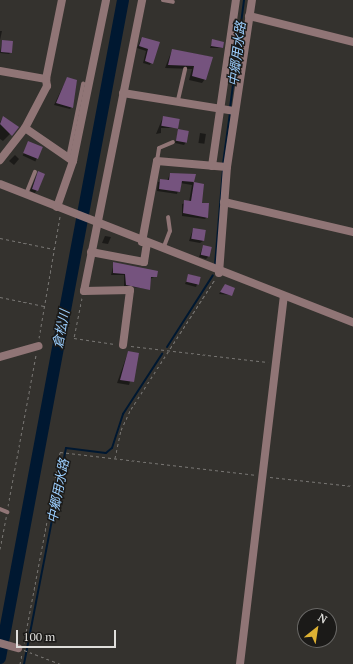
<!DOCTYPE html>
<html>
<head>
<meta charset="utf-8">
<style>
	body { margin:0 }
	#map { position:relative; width:353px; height:664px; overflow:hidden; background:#34322e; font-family:"PT Serif","Noto Sans JP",serif }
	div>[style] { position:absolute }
	.shadow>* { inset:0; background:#0007; transform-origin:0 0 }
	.stream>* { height:2px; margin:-1px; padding:0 1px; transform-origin:1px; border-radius:1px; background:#001831 }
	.river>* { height:12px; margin:-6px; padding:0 6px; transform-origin:6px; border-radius:6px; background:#001831 }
	.building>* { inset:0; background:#75537e; transform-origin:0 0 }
	.path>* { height:1px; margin-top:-0.5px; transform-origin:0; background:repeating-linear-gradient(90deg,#787673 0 3px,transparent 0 6px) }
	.service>* { height:4px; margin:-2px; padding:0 2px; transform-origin:2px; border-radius:2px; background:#907576 }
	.minor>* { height:8px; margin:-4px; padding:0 4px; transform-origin:4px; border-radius:4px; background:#907576 }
	.tertiary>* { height:8px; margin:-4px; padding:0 4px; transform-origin:4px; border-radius:4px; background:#907576 }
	span { translate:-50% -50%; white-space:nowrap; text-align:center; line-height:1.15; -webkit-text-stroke:3px #1b1a18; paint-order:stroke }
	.water-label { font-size:13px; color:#9bcefe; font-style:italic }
	.north { position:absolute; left:297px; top:608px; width:40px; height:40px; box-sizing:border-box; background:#1b1a18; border:1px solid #696866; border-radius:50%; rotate:30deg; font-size:11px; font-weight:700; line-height:16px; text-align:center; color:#dfdedb }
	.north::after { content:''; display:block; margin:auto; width:14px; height:18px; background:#ddb133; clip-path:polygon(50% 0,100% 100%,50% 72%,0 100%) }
	.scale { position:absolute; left:16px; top:630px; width:100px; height:18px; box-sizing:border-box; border:2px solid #dfdedb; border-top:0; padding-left:5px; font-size:12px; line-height:14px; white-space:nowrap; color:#dfdedb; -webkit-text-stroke:3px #1b1a18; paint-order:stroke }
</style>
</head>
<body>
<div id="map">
	<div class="shadow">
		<div style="clip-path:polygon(0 31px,2px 31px,0 40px)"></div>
		<div style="clip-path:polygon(141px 39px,159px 43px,150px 65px,143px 63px,146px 51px,137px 48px)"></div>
		<div style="clip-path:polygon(213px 40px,223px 42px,223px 48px,210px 48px)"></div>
		<div style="clip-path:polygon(2px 41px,11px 52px,9px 54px,0 53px)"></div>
		<div style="clip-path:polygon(172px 50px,212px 57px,205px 79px,202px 83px,189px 80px,192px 69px,165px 68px)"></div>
		<div style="clip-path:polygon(67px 78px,72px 107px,70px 109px,54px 105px)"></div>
		<div style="clip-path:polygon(3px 117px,17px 127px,3px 141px,0 139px,0 122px)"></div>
		<div style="clip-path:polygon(163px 117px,177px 128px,161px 128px,161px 133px,156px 134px)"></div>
		<div style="clip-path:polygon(179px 130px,186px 142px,184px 145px,175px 143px)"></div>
		<div style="left:200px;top:133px;width:6px;height:10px;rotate:9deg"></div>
		<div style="left:29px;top:142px;width:14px;height:15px;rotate:25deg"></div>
		<div style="clip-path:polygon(15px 155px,19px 159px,14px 165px,9px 161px)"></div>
		<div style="clip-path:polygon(38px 172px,44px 175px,35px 193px,30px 191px)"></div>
		<div style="clip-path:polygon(170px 174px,194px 175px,193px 183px,203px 185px,201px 204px,207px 217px,205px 219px,182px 216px,182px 204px,189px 202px,192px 185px,180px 183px,177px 194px,157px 191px,158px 182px,167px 181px)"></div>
		<div style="clip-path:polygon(193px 229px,203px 241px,200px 243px,189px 241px)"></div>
		<div style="clip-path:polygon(105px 236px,111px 237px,108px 244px,102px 243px)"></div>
		<div style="clip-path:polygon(203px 246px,208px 257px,206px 259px,199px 257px)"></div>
		<div style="clip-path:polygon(114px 263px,156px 276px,150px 279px,149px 289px,124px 286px,124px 275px,111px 275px)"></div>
		<div style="clip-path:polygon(189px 275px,200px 277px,196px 287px,185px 284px)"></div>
		<div style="clip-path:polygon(222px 289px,231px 295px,219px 294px)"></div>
		<div style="clip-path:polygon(128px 352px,138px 354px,129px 385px,117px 383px)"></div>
	</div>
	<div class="stream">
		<div style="left:230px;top:108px;width:109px;rotate:-82.6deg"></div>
		<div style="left:223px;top:164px;width:51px;rotate:-82.2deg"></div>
		<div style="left:215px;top:265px;width:95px;rotate:-85.2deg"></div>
		<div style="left:167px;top:347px;width:85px;rotate:-57.4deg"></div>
		<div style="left:24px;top:664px;width:220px;rotate:-79deg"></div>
		<div style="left:66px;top:448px;width:40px;rotate:7.1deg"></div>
		<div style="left:106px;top:453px;width:8px;rotate:-40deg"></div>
		<div style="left:112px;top:448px;width:36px;rotate:-72deg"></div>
		<div style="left:123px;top:414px;width:72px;rotate:-57deg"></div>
	</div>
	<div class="river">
		<div style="left:0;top:658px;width:669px;rotate:-79.41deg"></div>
	</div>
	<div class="building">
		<div style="clip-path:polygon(142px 37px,160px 42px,153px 64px,145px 61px,148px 49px,139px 46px)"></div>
		<div style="clip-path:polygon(212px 39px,224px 42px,223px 48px,211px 46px)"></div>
		<div style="left:2px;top:40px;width:11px;height:12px;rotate:5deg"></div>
		<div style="clip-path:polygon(172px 49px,213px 57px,206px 80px,192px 76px,194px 66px,168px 65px)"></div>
		<div style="clip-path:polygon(67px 77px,77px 80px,73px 108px,56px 103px)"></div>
		<div style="clip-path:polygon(3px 116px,19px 127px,12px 136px,0 124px)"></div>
		<div style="left:163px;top:116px;width:17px;height:10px;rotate:10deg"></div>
		<div style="left:178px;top:129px;width:11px;height:12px;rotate:10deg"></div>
		<div style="left:28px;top:141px;width:16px;height:13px;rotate:22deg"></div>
		<div style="clip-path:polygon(38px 171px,45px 174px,38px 191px,32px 189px)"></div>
		<div style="clip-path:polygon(170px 173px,196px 174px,194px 182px,204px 184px,202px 203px,209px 203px,208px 218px,183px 213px,184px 200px,191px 201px,194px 182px,182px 181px,180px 192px,159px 189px,160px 179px,169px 180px)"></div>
		<div style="left:193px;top:228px;width:13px;height:11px;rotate:9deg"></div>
		<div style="left:203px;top:245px;width:9px;height:10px;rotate:13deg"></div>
		<div style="clip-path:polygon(113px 262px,158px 271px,157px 277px,151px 277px,150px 290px,126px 285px,125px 274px,113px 273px)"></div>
		<div style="left:188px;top:274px;width:13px;height:8px;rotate:13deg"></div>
		<div style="clip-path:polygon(225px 284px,235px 288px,232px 296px,220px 292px)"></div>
		<div style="clip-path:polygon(128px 351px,139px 353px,134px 382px,120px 380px)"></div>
	</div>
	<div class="path">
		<div style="left:0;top:238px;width:55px;rotate:11.5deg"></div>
		<div style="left:0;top:297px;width:45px;rotate:11.6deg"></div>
		<div style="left:82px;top:298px;width:41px;rotate:101.3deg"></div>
		<div style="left:74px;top:338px;width:41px;rotate:8.3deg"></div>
		<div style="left:39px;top:338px;width:124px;rotate:-80.2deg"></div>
		<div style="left:131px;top:346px;width:138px;rotate:6.7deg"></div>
		<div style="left:115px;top:458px;width:29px;rotate:-78deg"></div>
		<div style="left:121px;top:430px;width:23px;rotate:-65deg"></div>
		<div style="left:131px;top:409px;width:155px;rotate:-57.1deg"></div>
		<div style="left:270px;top:477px;width:83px;rotate:6.2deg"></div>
		<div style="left:8px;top:506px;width:154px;rotate:-79.5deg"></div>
		<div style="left:0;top:549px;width:33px;rotate:-79deg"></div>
		<div style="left:24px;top:643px;width:194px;rotate:-79.3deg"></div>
		<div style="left:60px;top:452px;width:196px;rotate:6.7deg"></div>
		<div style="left:24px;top:650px;width:39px;rotate:21deg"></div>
		<div style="left:20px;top:664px;width:10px;rotate:-79deg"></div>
	</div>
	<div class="service">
		<div style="left:163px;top:0;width:10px;rotate:11deg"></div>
		<div style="left:178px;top:100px;width:32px;rotate:-77deg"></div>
		<div style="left:68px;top:158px;width:76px;rotate:-78.5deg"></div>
		<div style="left:157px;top:161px;width:13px;rotate:-81deg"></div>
		<div style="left:159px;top:148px;width:15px;rotate:-23deg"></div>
		<div style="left:26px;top:194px;width:24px;rotate:-68deg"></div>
		<div style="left:163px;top:249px;width:19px;rotate:-69deg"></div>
		<div style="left:170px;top:231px;width:14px;rotate:-98deg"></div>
		<div style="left:0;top:509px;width:8px;rotate:23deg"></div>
	</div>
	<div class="minor">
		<div style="left:249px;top:16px;width:107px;rotate:14deg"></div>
		<div style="left:0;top:71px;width:47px;rotate:9.9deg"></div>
		<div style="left:46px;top:79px;width:7px;rotate:82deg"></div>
		<div style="left:47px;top:86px;width:47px;rotate:117.6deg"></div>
		<div style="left:25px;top:128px;width:41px;rotate:128deg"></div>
		<div style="left:46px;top:79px;width:81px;rotate:-78.6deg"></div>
		<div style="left:123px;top:93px;width:112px;rotate:9.2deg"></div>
		<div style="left:25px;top:128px;width:58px;rotate:34.5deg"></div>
		<div style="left:212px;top:166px;width:168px;rotate:-81.8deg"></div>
		<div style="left:224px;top:202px;width:132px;rotate:13.1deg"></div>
		<div style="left:57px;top:207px;width:49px;rotate:-70.8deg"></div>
		<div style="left:73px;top:161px;width:164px;rotate:-78.4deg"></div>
		<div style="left:142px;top:242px;width:82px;rotate:-79.5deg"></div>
		<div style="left:157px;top:161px;width:70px;rotate:4.9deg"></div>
		<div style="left:91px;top:252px;width:54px;rotate:10.7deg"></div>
		<div style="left:144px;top:262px;width:18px;rotate:-81deg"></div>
		<div style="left:219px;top:273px;width:106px;rotate:-85.7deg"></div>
		<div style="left:227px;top:167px;width:169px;rotate:-81.5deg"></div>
		<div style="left:123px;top:345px;width:55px;rotate:-82.7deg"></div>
		<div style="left:130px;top:290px;width:46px;rotate:178.8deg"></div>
		<div style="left:84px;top:291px;width:297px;rotate:-78.7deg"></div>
		<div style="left:0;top:357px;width:40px;rotate:-16deg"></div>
		<div style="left:0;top:643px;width:19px;rotate:16deg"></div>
		<div style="left:240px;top:664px;width:370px;rotate:-83.2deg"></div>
	</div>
	<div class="tertiary">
		<div style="left:0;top:184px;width:379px;rotate:21.4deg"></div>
	</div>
	<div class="water-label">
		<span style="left:237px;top:54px;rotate:-83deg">中郷用水路</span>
		<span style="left:61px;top:329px;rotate:-79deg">倉松川</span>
		<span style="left:58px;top:491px;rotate:-79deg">中郷用水路</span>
	</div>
	<div class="north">N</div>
	<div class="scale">100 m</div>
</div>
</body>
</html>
